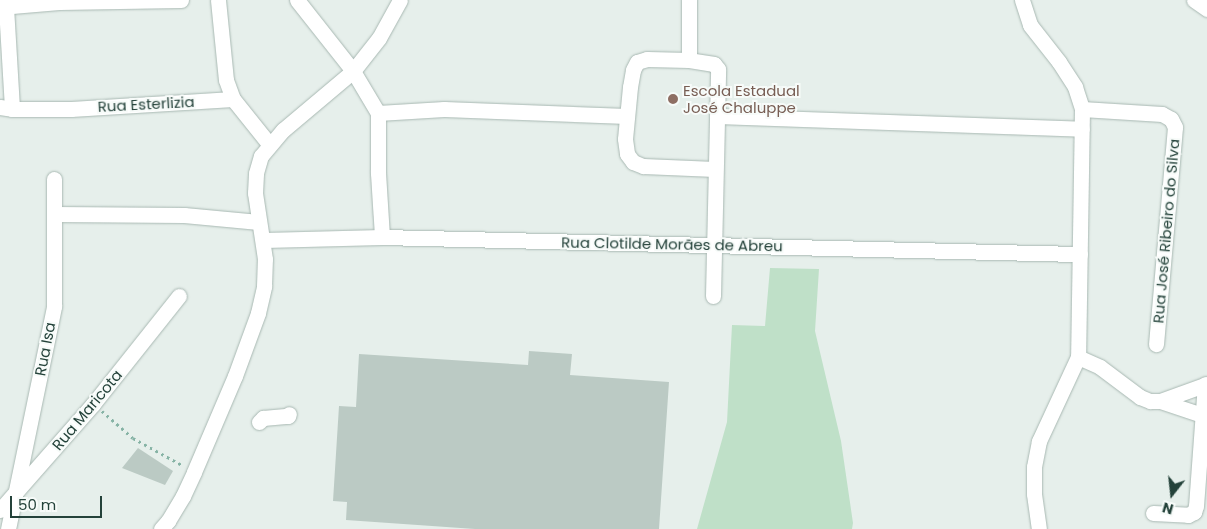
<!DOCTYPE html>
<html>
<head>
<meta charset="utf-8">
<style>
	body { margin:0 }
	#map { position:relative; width:1207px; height:529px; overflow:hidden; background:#e6efeb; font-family:Poppins,sans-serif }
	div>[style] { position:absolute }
	.green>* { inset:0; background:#bfe0c8 }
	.building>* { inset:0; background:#bbcac4 }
	.path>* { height:2.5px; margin-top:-1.25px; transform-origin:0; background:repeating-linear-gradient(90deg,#86b3a5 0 2.5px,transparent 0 6.5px) }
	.roads { filter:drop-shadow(0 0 1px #a8b8b2) drop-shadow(0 0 1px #a8b8b2) }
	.minor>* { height:15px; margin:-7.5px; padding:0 7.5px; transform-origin:7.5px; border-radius:7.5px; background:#fff }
	.dots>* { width:14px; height:14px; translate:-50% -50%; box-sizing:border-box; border:2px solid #f7fbf9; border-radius:50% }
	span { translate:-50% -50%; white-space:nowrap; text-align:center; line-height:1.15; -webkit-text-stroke:4px #f7fbf9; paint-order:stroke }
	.education-label { font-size:15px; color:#785e54 }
	.left { translate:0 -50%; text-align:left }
	.street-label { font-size:15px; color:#24423a }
	.north { position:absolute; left:1147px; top:469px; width:50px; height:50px; -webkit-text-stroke:4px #f7fbf9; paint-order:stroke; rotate:196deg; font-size:14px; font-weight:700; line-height:20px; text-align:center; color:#24423a }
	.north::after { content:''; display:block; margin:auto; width:18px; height:22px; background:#24423a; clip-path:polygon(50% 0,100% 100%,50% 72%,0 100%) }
	.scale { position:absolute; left:10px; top:496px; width:92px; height:22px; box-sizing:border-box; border:2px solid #24423a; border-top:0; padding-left:6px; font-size:15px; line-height:18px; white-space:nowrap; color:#24423a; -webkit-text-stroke:4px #f7fbf9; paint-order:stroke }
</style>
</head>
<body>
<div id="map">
	<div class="green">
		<div style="clip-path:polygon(770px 268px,819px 269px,815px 331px,841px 441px,853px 523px,852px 529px,697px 529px,727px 422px,732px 325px,765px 326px)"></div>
	</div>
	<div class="building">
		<div style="clip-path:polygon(529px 351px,572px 354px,570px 375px,669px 382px,659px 529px,475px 529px,346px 520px,347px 502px,333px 501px,339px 406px,356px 407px,359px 354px,528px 365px)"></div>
		<div style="clip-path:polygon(138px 448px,173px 471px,165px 485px,122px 468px)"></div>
	</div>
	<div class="path">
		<div style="left:102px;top:411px;width:41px;rotate:41.1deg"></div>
		<div style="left:133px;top:438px;width:56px;rotate:28.9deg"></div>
	</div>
	<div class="roads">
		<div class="minor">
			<div style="left:218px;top:0;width:80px;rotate:84.3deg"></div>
			<div style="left:226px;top:80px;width:20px;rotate:70deg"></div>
			<div style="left:233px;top:99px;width:58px;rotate:51.3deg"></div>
			<div style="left:297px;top:0;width:90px;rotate:51.7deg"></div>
			<div style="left:353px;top:71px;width:49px;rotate:59.2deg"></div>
			<div style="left:378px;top:113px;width:60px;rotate:90deg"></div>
			<div style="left:378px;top:173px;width:64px;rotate:86.4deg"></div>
			<div style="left:1022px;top:0;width:26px;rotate:72deg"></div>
			<div style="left:1030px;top:25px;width:47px;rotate:51.9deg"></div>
			<div style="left:1059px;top:62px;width:30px;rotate:57deg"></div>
			<div style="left:1075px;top:87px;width:23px;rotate:72deg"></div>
			<div style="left:1082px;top:109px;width:248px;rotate:90.9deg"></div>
			<div style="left:1078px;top:357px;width:93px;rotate:114.9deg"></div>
			<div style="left:1039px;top:441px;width:26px;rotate:101deg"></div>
			<div style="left:1034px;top:467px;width:27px;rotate:90deg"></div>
			<div style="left:1034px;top:494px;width:35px;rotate:82deg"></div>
			<div style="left:1194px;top:0;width:16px;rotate:35deg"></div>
			<div style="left:0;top:7px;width:59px;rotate:-4.8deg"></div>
			<div style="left:59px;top:2px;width:122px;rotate:-0.9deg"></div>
			<div style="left:6px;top:7px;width:102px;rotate:86.6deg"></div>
			<div style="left:689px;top:60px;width:60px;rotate:-90deg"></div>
			<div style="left:0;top:107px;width:12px;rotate:9deg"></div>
			<div style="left:12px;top:109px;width:59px"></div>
			<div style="left:71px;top:109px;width:162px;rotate:-3.5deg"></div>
			<div style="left:1082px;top:109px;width:80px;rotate:3.6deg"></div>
			<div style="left:1162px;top:114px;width:10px;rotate:29deg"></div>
			<div style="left:1171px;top:119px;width:9px;rotate:63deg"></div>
			<div style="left:1175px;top:127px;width:218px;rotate:95deg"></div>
			<div style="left:378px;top:113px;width:66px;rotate:-3.5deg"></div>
			<div style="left:444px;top:109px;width:183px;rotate:2.2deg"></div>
			<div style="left:717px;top:116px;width:365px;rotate:2deg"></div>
			<div style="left:54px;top:214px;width:130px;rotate:0.4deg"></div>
			<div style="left:184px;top:215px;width:75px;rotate:5.3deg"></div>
			<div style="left:264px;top:240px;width:118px;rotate:-1.5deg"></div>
			<div style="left:382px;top:237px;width:698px;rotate:1.4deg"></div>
			<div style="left:713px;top:296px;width:227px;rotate:-88.7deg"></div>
			<div style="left:718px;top:69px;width:6px;rotate:-129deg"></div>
			<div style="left:714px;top:64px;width:25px;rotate:-171deg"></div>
			<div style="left:689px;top:60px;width:42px;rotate:-178.6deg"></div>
			<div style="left:647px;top:59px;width:10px;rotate:163deg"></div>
			<div style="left:637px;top:62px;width:9px;rotate:117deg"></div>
			<div style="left:633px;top:70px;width:17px;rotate:100deg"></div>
			<div style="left:630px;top:87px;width:52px;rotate:95.5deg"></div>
			<div style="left:625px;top:139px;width:15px;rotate:82deg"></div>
			<div style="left:627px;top:154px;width:10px;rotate:53deg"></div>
			<div style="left:633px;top:162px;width:11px;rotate:22deg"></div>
			<div style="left:643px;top:166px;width:72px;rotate:2.4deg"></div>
			<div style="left:1078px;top:357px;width:24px;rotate:24deg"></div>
			<div style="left:1100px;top:367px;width:50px;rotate:36.9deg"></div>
			<div style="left:1140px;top:397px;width:11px;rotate:22deg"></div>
			<div style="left:1150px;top:401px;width:10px"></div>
			<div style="left:1160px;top:401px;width:50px;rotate:-19.9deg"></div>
			<div style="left:1160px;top:401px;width:44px;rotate:18.4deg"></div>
			<div style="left:259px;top:422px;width:6px;rotate:-45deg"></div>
			<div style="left:263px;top:418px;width:25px;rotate:-5deg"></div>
			<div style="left:288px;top:416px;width:2px;rotate:-63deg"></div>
			<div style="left:0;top:510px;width:141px;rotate:-48.7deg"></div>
			<div style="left:93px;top:404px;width:138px;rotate:-51.5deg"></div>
			<div style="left:1153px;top:513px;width:35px;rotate:3deg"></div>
			<div style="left:1188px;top:515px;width:7px;rotate:-27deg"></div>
			<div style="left:1194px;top:512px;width:6px;rotate:-72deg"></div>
			<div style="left:1196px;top:506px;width:122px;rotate:-85.8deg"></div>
			<div style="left:8px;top:529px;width:228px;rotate:-78.3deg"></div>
			<div style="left:54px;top:306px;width:127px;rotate:-90deg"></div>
			<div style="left:161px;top:529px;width:11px;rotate:-49deg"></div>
			<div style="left:168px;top:521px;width:29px;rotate:-59deg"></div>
			<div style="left:183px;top:496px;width:26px;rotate:-65deg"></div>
			<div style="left:194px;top:472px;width:104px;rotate:-66.9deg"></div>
			<div style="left:235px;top:376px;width:67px;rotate:-69.9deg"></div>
			<div style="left:258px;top:313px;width:28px;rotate:-77deg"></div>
			<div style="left:264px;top:286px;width:27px;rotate:-88deg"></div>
			<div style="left:265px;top:259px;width:67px;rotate:-98.6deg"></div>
			<div style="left:255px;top:193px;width:20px;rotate:-87deg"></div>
			<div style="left:256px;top:173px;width:18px;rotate:-74deg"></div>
			<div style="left:261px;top:156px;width:34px;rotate:-50deg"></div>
			<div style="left:283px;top:130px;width:92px;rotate:-40.1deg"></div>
			<div style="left:353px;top:71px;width:42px;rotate:-51.8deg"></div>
			<div style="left:379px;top:38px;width:43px;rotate:-61.1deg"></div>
		</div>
	</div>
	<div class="dots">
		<div style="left:673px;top:99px;background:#8d6e63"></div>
	</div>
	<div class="education-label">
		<span class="left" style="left:683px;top:99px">Escola Estadual<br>José Chaluppe</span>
	</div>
	<div class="street-label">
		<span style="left:146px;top:104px;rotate:-3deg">Rua Esterlizia</span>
		<span style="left:1166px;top:231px;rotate:-85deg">Rua José Ribeiro do Silva</span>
		<span style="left:672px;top:244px;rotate:1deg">Rua Clotilde Morães de Abreu</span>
		<span style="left:45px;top:349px;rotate:-79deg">Rua Isa</span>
		<span style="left:87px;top:410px;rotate:-50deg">Rua Maricota</span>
	</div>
	<div class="north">N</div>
	<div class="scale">50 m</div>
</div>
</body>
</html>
